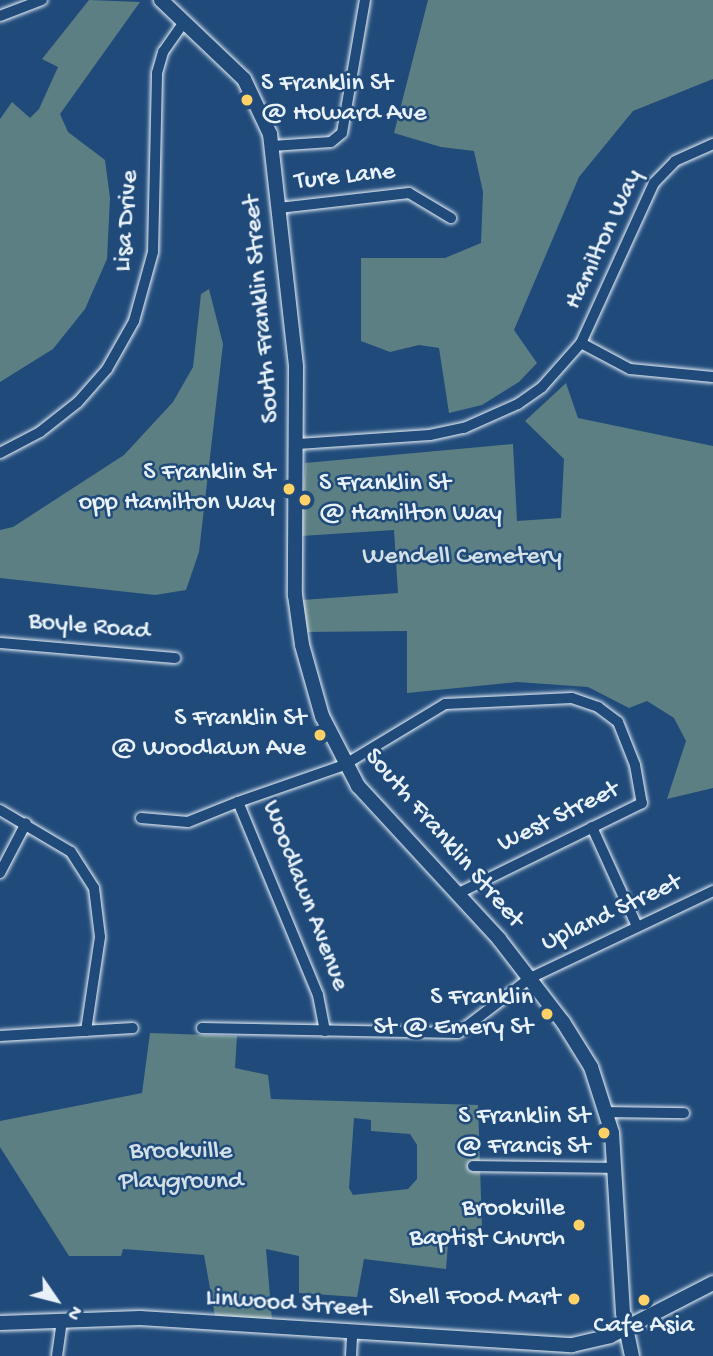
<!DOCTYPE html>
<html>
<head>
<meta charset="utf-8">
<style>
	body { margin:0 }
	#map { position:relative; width:713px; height:1356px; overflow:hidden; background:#1f4a7a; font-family:"Gochi Hand",sans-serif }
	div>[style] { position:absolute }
	.green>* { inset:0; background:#5c7f83 }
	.roads { filter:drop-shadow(0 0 2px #e8f1f8) drop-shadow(0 0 2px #e8f1f8) }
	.minor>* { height:10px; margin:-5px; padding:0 5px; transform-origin:5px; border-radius:5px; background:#1f4a7a }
	.major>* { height:14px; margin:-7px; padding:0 7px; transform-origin:7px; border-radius:7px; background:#1f4a7a }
	.dots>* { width:19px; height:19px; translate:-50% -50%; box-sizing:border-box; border:4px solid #1f4a7a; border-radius:50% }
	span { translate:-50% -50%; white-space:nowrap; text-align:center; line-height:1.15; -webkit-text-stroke:5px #1f4a7a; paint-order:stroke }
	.poi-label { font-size:26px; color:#e8f1f8 }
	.left { translate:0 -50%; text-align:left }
	.right { translate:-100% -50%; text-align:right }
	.street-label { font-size:26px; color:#e8f1f8 }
	.park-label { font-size:26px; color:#d3e0e6 }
	.north { position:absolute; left:21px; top:1265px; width:70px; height:70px; -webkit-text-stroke:5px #1f4a7a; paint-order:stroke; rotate:125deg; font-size:19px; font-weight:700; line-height:28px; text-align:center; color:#e8f1f8 }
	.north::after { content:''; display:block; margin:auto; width:24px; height:32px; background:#e8f1f8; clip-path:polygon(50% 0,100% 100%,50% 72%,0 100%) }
</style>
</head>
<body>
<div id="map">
	<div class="green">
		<div style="clip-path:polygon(89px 0,140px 2px,60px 114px,68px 132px,105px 160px,110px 198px,107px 259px,85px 309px,53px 349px,0 382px,0 119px,12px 102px,30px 118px,39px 109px,58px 67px,42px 59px)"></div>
		<div style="clip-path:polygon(428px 0,713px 0,713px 79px,633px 111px,579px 177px,514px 330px,537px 363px,519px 382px,482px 405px,449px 413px,439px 348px,419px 345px,390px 352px,361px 341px,361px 258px,445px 258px,481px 243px,483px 192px,474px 151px,441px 147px,394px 133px)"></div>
		<div style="clip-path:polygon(209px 289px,223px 344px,199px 552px,186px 590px,155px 595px,0 578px,0 530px,13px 527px,124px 455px,173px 402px,193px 367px,201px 294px)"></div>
		<div style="clip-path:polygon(566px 383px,578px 418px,713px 446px,713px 788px,667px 799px,686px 741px,674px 718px,647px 701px,629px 708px,588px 687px,517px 682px,407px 693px,407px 631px,306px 632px,302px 600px,398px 593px,394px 530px,301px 536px,305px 463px,513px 444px,517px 521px,561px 518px,564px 459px,525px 421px)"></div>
		<div style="clip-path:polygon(evenodd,150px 1033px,237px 1036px,235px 1068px,268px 1075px,271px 1099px,478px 1105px,482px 1228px,449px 1232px,446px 1269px,364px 1259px,357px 1297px,299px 1293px,299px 1256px,266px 1249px,272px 1320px,215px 1316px,204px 1255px,123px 1249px,121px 1256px,69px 1256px,0 1147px,0 1121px,142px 1093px,150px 1033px,354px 1118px,371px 1120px,371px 1131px,410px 1134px,417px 1145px,417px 1179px,408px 1189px,353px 1195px,349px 1188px,354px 1118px)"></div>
	</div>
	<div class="roads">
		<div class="minor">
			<div style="left:0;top:16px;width:45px;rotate:-20.9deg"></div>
			<div style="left:272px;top:146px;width:59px;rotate:-3.9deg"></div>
			<div style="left:331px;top:142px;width:14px;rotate:-39deg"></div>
			<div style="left:342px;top:133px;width:135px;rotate:-80.2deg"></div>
			<div style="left:279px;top:208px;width:131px;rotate:-6.6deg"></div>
			<div style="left:409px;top:193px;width:49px;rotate:30.8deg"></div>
			<div style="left:581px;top:343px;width:176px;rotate:-65.5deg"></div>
			<div style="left:654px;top:183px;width:30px;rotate:-46deg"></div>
			<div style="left:675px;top:161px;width:42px;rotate:-24.1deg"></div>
			<div style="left:298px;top:444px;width:132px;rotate:-3.9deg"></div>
			<div style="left:430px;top:435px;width:35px;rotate:-12deg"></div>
			<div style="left:464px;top:428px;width:59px;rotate:-24deg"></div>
			<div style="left:518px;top:404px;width:29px;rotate:-35deg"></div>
			<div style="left:542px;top:387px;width:59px;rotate:-48.4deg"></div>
			<div style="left:581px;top:343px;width:55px;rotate:28deg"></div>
			<div style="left:630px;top:369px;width:83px;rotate:5.5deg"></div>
			<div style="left:0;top:453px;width:45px;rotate:-27.7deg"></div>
			<div style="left:40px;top:432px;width:48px;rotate:-38.3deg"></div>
			<div style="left:78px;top:402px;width:44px;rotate:-48.7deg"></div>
			<div style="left:107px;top:369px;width:55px;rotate:-60.6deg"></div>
			<div style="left:134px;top:321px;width:72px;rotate:-74.6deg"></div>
			<div style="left:153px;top:252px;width:179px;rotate:-88.7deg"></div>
			<div style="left:157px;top:73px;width:22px;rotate:-74deg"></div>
			<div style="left:163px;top:52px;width:38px;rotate:-55deg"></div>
			<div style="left:0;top:643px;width:176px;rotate:4.9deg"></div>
			<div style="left:0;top:810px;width:82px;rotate:30.6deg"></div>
			<div style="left:71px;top:852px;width:43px;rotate:57.4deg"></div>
			<div style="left:94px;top:888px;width:49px;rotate:83deg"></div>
			<div style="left:100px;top:937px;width:95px;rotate:98.5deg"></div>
			<div style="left:141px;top:818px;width:47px;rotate:4.9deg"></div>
			<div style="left:188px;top:822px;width:54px;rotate:-21.8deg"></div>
			<div style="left:592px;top:827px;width:109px;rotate:65.6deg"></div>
			<div style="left:0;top:873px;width:56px;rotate:-62.5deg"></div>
			<div style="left:202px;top:1028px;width:256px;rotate:1.1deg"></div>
			<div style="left:458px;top:1033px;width:91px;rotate:-37.4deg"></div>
			<div style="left:530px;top:978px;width:203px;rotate:-25.4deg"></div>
			<div style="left:325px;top:1031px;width:37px;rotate:-101deg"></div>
			<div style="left:318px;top:995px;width:209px;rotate:-112.5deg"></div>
			<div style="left:238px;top:802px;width:112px;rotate:-19.2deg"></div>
			<div style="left:344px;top:765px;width:118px;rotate:-31.1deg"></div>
			<div style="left:445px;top:704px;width:127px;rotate:-2.7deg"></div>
			<div style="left:572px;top:698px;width:28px;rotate:19deg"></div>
			<div style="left:598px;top:707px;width:25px;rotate:37deg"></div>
			<div style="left:618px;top:722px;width:46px;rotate:68.4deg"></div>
			<div style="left:635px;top:765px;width:39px;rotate:80deg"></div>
			<div style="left:642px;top:803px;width:204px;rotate:153.8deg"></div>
			<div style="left:0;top:1036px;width:133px;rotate:-3.4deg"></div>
			<div style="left:608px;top:1112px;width:76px;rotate:0.8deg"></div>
			<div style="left:473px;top:1166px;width:143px;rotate:0.8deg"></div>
			<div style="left:57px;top:1356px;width:35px;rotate:-82deg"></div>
			<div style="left:351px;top:1356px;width:21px;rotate:-87deg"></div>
		</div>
		<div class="major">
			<div style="left:161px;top:0;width:115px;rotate:43.6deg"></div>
			<div style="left:244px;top:79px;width:61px;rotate:64.7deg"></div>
			<div style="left:270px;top:134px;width:234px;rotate:83.6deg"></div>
			<div style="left:296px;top:367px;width:228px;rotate:90.3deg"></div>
			<div style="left:295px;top:595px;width:50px;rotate:82deg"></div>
			<div style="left:302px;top:645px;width:74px;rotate:74.3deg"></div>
			<div style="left:322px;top:716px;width:79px;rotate:62.8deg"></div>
			<div style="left:358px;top:786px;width:208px;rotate:47.3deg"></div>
			<div style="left:499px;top:939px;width:105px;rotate:52.4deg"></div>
			<div style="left:563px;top:1022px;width:53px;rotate:58.1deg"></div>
			<div style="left:591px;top:1067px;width:69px;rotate:72.3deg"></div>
			<div style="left:612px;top:1133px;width:180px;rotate:86.5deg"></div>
			<div style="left:623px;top:1313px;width:44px;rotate:78.2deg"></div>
			<div style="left:0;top:1323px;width:140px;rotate:-2deg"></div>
			<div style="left:140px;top:1318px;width:433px;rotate:3.6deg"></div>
			<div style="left:572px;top:1345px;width:39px;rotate:-13deg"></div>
			<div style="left:610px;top:1336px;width:116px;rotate:-27.2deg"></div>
		</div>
	</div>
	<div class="dots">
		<div style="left:247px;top:100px;background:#ffd166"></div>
		<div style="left:289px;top:489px;background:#ffd166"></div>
		<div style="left:305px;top:500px;background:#ffd166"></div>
		<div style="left:320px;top:735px;background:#ffd166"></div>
		<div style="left:547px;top:1014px;background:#ffd166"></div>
		<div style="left:604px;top:1133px;background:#ffd166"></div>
		<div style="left:579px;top:1225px;background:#ffd166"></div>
		<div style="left:574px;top:1299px;background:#ffd166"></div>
		<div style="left:644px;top:1300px;background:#ffd166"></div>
	</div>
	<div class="poi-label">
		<span class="left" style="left:261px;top:100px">S Franklin St<br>@ Howard Ave</span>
		<span class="right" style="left:275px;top:489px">S Franklin St<br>opp Hamilton Way</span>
		<span class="left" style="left:319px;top:500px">S Franklin St<br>@ Hamilton Way</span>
		<span class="right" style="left:306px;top:735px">S Franklin St<br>@ Woodlawn Ave</span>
		<span class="right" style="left:533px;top:1014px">S Franklin<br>St @ Emery St</span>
		<span class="right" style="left:590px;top:1133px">S Franklin St<br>@ Francis St</span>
		<span class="right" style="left:565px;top:1225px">Brookville<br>Baptist Church</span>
		<span class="right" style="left:560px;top:1299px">Shell Food Mart</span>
		<span style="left:644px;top:1327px">Cafe Asia</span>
	</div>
	<div class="street-label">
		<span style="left:345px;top:178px;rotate:-6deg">Ture Lane</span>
		<span style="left:128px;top:221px;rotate:-86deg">Lisa Drive</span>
		<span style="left:605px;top:240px;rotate:-65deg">Hamilton Way</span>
		<span style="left:263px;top:309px;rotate:-95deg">South Franklin Street</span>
		<span style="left:89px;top:628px;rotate:5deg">Boyle Road</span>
		<span style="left:559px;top:818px;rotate:-26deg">West Street</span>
		<span style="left:443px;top:839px;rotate:49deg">South Franklin Street</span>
		<span style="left:304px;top:896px;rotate:69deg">Woodlawn Avenue</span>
		<span style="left:612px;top:914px;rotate:-25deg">Upland Street</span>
		<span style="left:288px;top:1305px;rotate:4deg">Linwood Street</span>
	</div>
	<div class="park-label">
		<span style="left:462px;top:558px">Wendell Cemetery</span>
		<span style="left:181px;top:1168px">Brookville<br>Playground</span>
	</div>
	<div class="north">N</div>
</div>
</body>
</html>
